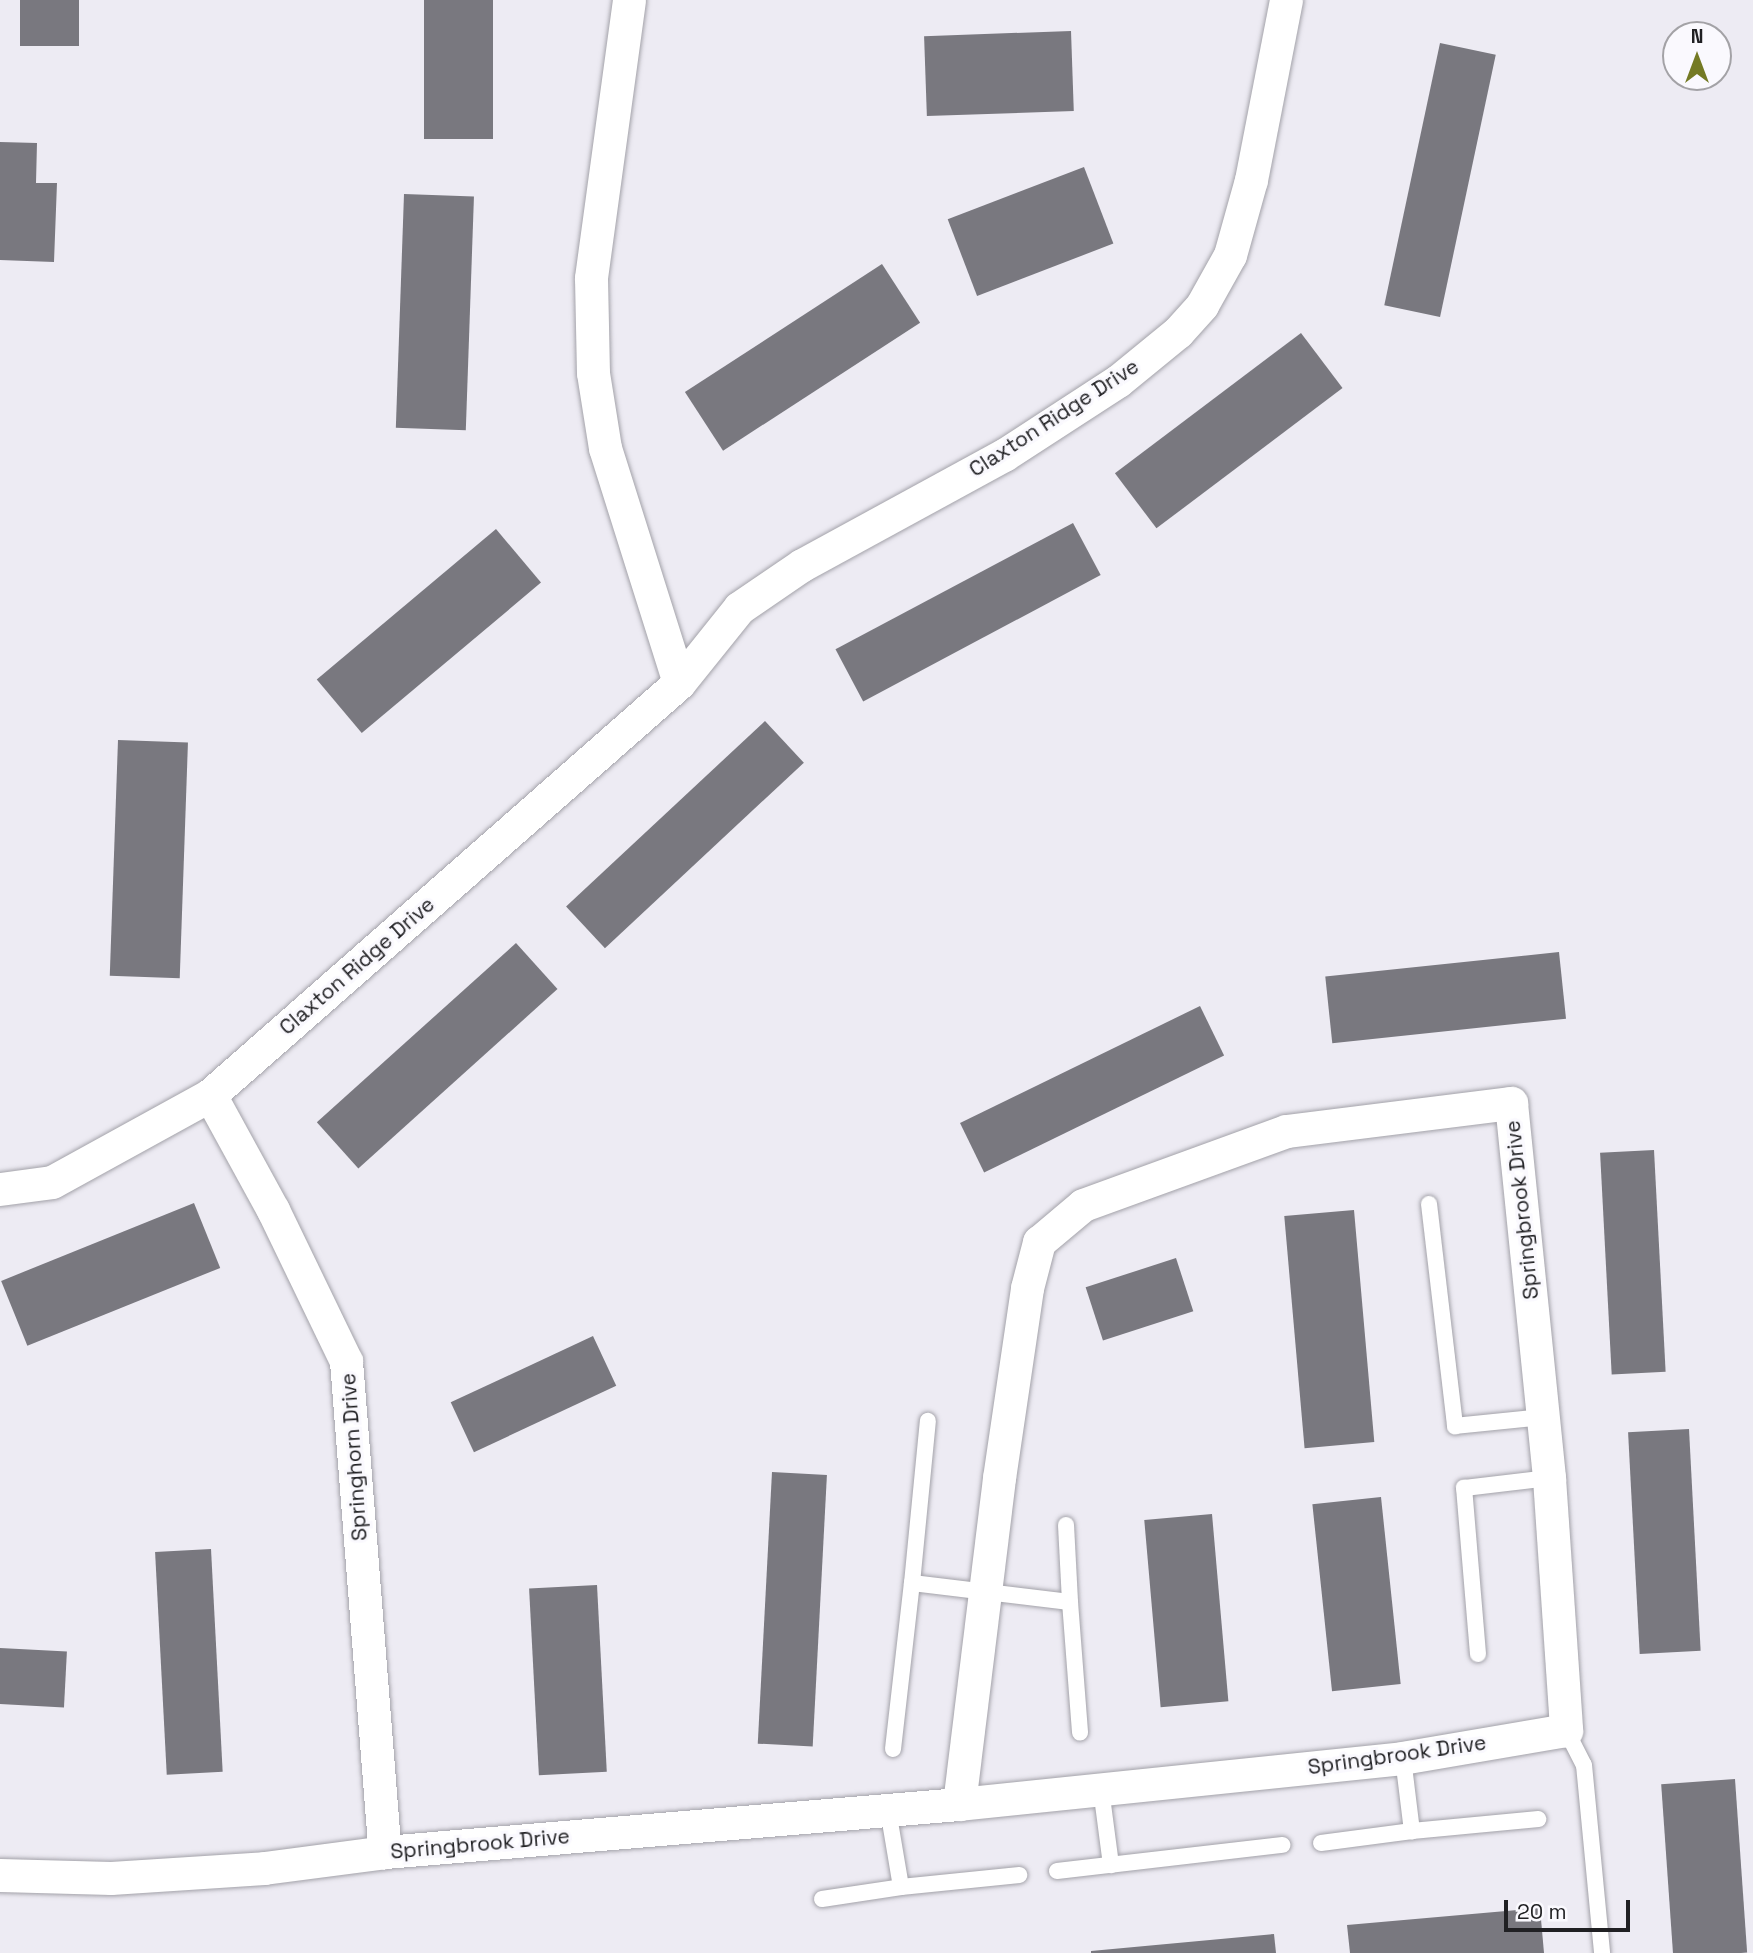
<!DOCTYPE html>
<html>
<head>
<meta charset="utf-8">
<style>
	body { margin:0 }
	#map { position:relative; width:1753px; height:1953px; overflow:hidden; background:#edebf3; font-family:"Space Grotesk",sans-serif }
	div>[style] { position:absolute }
	.building>* { inset:0; background:#79787f; transform-origin:0 0 }
	.roads { filter:drop-shadow(0 0 2px #a3a2a9) drop-shadow(0 0 2px #a3a2a9) }
	.service>* { height:16px; margin:-8px; padding:0 8px; transform-origin:8px; border-radius:8px; background:#fff }
	.minor>* { height:33px; margin:-16.5px; padding:0 16.5px; transform-origin:16.5px; border-radius:16.5px; background:#fff }
	span { translate:-50% -50%; white-space:nowrap; text-align:center; line-height:1.15; -webkit-text-stroke:6px #faf9fe; paint-order:stroke }
	.street-label { font-size:21px; color:#202023 }
	.north { position:absolute; left:1662px; top:21px; width:70px; height:70px; box-sizing:border-box; background:#faf9fe; border:2px solid #a3a2a6; border-radius:50%; rotate:0deg; font-size:19px; font-weight:700; line-height:28px; text-align:center; color:#202023 }
	.north::after { content:''; display:block; margin:auto; width:24px; height:32px; background:#747a24; clip-path:polygon(50% 0,100% 100%,50% 72%,0 100%) }
	.scale { position:absolute; left:1504px; top:1900px; width:126px; height:32px; box-sizing:border-box; border:4px solid #202023; border-top:0; padding-left:9px; font-size:21px; line-height:24px; white-space:nowrap; color:#202023; -webkit-text-stroke:5px #faf9fe; paint-order:stroke }
</style>
</head>
<body>
<div id="map">
	<div class="building">
		<div style="left:20px;top:0;width:59px;height:46px"></div>
		<div style="left:424px;top:0;width:69px;height:139px"></div>
		<div style="left:1071px;top:31px;width:80px;height:147px;rotate:88deg"></div>
		<div style="left:1440px;top:43px;width:57px;height:268px;rotate:12deg"></div>
		<div style="clip-path:polygon(0 142px,37px 143px,36px 183px,57px 183px,54px 262px,0 260px)"></div>
		<div style="left:1084px;top:167px;width:82px;height:146px;rotate:69deg"></div>
		<div style="left:404px;top:194px;width:70px;height:234px;rotate:2deg"></div>
		<div style="left:882px;top:264px;width:70px;height:235px;rotate:57deg"></div>
		<div style="left:1301px;top:333px;width:69px;height:233px;rotate:53deg"></div>
		<div style="left:1073px;top:523px;width:59px;height:269px;rotate:62deg"></div>
		<div style="left:496px;top:529px;width:70px;height:234px;rotate:50deg"></div>
		<div style="left:765px;top:721px;width:57px;height:272px;rotate:47deg"></div>
		<div style="left:118px;top:740px;width:70px;height:236px;rotate:2deg"></div>
		<div style="left:516px;top:943px;width:62px;height:268px;rotate:48deg"></div>
		<div style="left:1559px;top:952px;width:67px;height:235px;rotate:84deg"></div>
		<div style="left:1200px;top:1006px;width:55px;height:267px;rotate:64deg"></div>
		<div style="left:1654px;top:1150px;width:222px;height:54px;rotate:87deg"></div>
		<div style="left:194px;top:1203px;width:70px;height:208px;rotate:68deg"></div>
		<div style="left:1354px;top:1210px;width:233px;height:70px;rotate:85deg"></div>
		<div style="left:1176px;top:1258px;width:56px;height:95px;rotate:72deg"></div>
		<div style="left:593px;top:1336px;width:55px;height:157px;rotate:65deg"></div>
		<div style="left:1689px;top:1429px;width:222px;height:61px;rotate:87deg"></div>
		<div style="left:772px;top:1472px;width:55px;height:272px;rotate:3deg"></div>
		<div style="left:1381px;top:1497px;width:188px;height:69px;rotate:84deg"></div>
		<div style="left:1212px;top:1514px;width:188px;height:68px;rotate:85deg"></div>
		<div style="left:211px;top:1549px;width:223px;height:56px;rotate:87deg"></div>
		<div style="left:597px;top:1585px;width:187px;height:68px;rotate:87deg"></div>
		<div style="left:0;top:1648px;width:67px;height:56px;rotate:3deg"></div>
		<div style="left:1735px;top:1779px;width:174px;height:74px;rotate:86deg"></div>
		<div style="clip-path:polygon(1540px 1908px,1544px 1953px,1350px 1953px,1347px 1925px)"></div>
		<div style="clip-path:polygon(1274px 1934px,1276px 1953px,1091px 1953px,1091px 1951px)"></div>
	</div>
	<div class="roads">
		<div class="service">
			<div style="left:1429px;top:1204px;width:224px;rotate:83.3deg"></div>
			<div style="left:1455px;top:1426px;width:88px;rotate:-5.8deg"></div>
			<div style="left:1066px;top:1525px;width:77px;rotate:87deg"></div>
			<div style="left:912px;top:1583px;width:163px;rotate:-84.4deg"></div>
			<div style="left:1478px;top:1654px;width:167px;rotate:-94.8deg"></div>
			<div style="left:1464px;top:1488px;width:86px;rotate:-6.7deg"></div>
			<div style="left:1566px;top:1730px;width:39px;rotate:63deg"></div>
			<div style="left:1584px;top:1765px;width:189px;rotate:84.5deg"></div>
			<div style="left:893px;top:1749px;width:167px;rotate:-83.5deg"></div>
			<div style="left:912px;top:1583px;width:159px;rotate:6.9deg"></div>
			<div style="left:1070px;top:1602px;width:131px;rotate:85.6deg"></div>
			<div style="left:1403px;top:1758px;width:74px;rotate:83deg"></div>
			<div style="left:1412px;top:1831px;width:127px;rotate:-5.4deg"></div>
			<div style="left:1101px;top:1789px;width:77px;rotate:82.5deg"></div>
			<div style="left:888px;top:1810px;width:78px;rotate:80.4deg"></div>
			<div style="left:901px;top:1887px;width:119px;rotate:-5.8deg"></div>
			<div style="left:1321px;top:1843px;width:92px;rotate:-7.5deg"></div>
			<div style="left:1057px;top:1871px;width:227px;rotate:-6.6deg"></div>
			<div style="left:822px;top:1899px;width:80px;rotate:-8.6deg"></div>
		</div>
		<div class="minor">
			<div style="left:629px;top:0;width:281px;rotate:97.8deg"></div>
			<div style="left:591px;top:278px;width:95px;rotate:88.8deg"></div>
			<div style="left:593px;top:373px;width:76px;rotate:80.9deg"></div>
			<div style="left:605px;top:448px;width:246px;rotate:72.5deg"></div>
			<div style="left:679px;top:683px;width:96px;rotate:-51.3deg"></div>
			<div style="left:739px;top:608px;width:76px;rotate:-34.3deg"></div>
			<div style="left:802px;top:565px;width:230px;rotate:-28.6deg"></div>
			<div style="left:1004px;top:455px;width:136px;rotate:-33deg"></div>
			<div style="left:1118px;top:381px;width:77px;rotate:-39.2deg"></div>
			<div style="left:1178px;top:332px;width:36px;rotate:-48deg"></div>
			<div style="left:1202px;top:305px;width:57px;rotate:-60.8deg"></div>
			<div style="left:1230px;top:255px;width:78px;rotate:-74.4deg"></div>
			<div style="left:1251px;top:180px;width:183px;rotate:-79deg"></div>
			<div style="left:210px;top:1095px;width:131px;rotate:61.3deg"></div>
			<div style="left:273px;top:1210px;width:168px;rotate:64.2deg"></div>
			<div style="left:346px;top:1361px;width:493px;rotate:85.5deg"></div>
			<div style="left:1511px;top:1103px;width:377px;rotate:84.2deg"></div>
			<div style="left:1549px;top:1478px;width:253px;rotate:86.1deg"></div>
			<div style="left:1566px;top:1730px;width:165px;rotate:170.3deg"></div>
			<div style="left:1403px;top:1758px;width:446px;rotate:174.1deg"></div>
			<div style="left:959px;top:1804px;width:328px;rotate:-83deg"></div>
			<div style="left:999px;top:1478px;width:192px;rotate:-81.6deg"></div>
			<div style="left:1027px;top:1288px;width:48px;rotate:-75.4deg"></div>
			<div style="left:1039px;top:1242px;width:57px;rotate:-40.1deg"></div>
			<div style="left:1083px;top:1205px;width:216px;rotate:-20deg"></div>
			<div style="left:1286px;top:1131px;width:227px;rotate:-7.1deg"></div>
			<div style="left:0;top:1189px;width:52px;rotate:-7.7deg"></div>
			<div style="left:52px;top:1182px;width:180px;rotate:-28.8deg"></div>
			<div style="left:210px;top:1095px;width:624px;rotate:-41.3deg"></div>
			<div style="left:0;top:1875px;width:111px;rotate:1.5deg"></div>
			<div style="left:111px;top:1878px;width:153px;rotate:-3.7deg"></div>
			<div style="left:264px;top:1868px;width:122px;rotate:-7.5deg"></div>
			<div style="left:385px;top:1852px;width:576px;rotate:-4.78deg"></div>
		</div>
	</div>
	<div class="street-label">
		<span style="left:1054px;top:418px;rotate:-33deg">Claxton Ridge Drive</span>
		<span style="left:357px;top:966px;rotate:-41deg">Claxton Ridge Drive</span>
		<span style="left:1522px;top:1210px;rotate:-96deg">Springbrook Drive</span>
		<span style="left:354px;top:1457px;rotate:-94deg">Springhorn Drive</span>
		<span style="left:1397px;top:1755px;rotate:-8deg">Springbrook Drive</span>
		<span style="left:480px;top:1844px;rotate:-5deg">Springbrook Drive</span>
	</div>
	<div class="north">N</div>
	<div class="scale">20 m</div>
</div>
</body>
</html>
